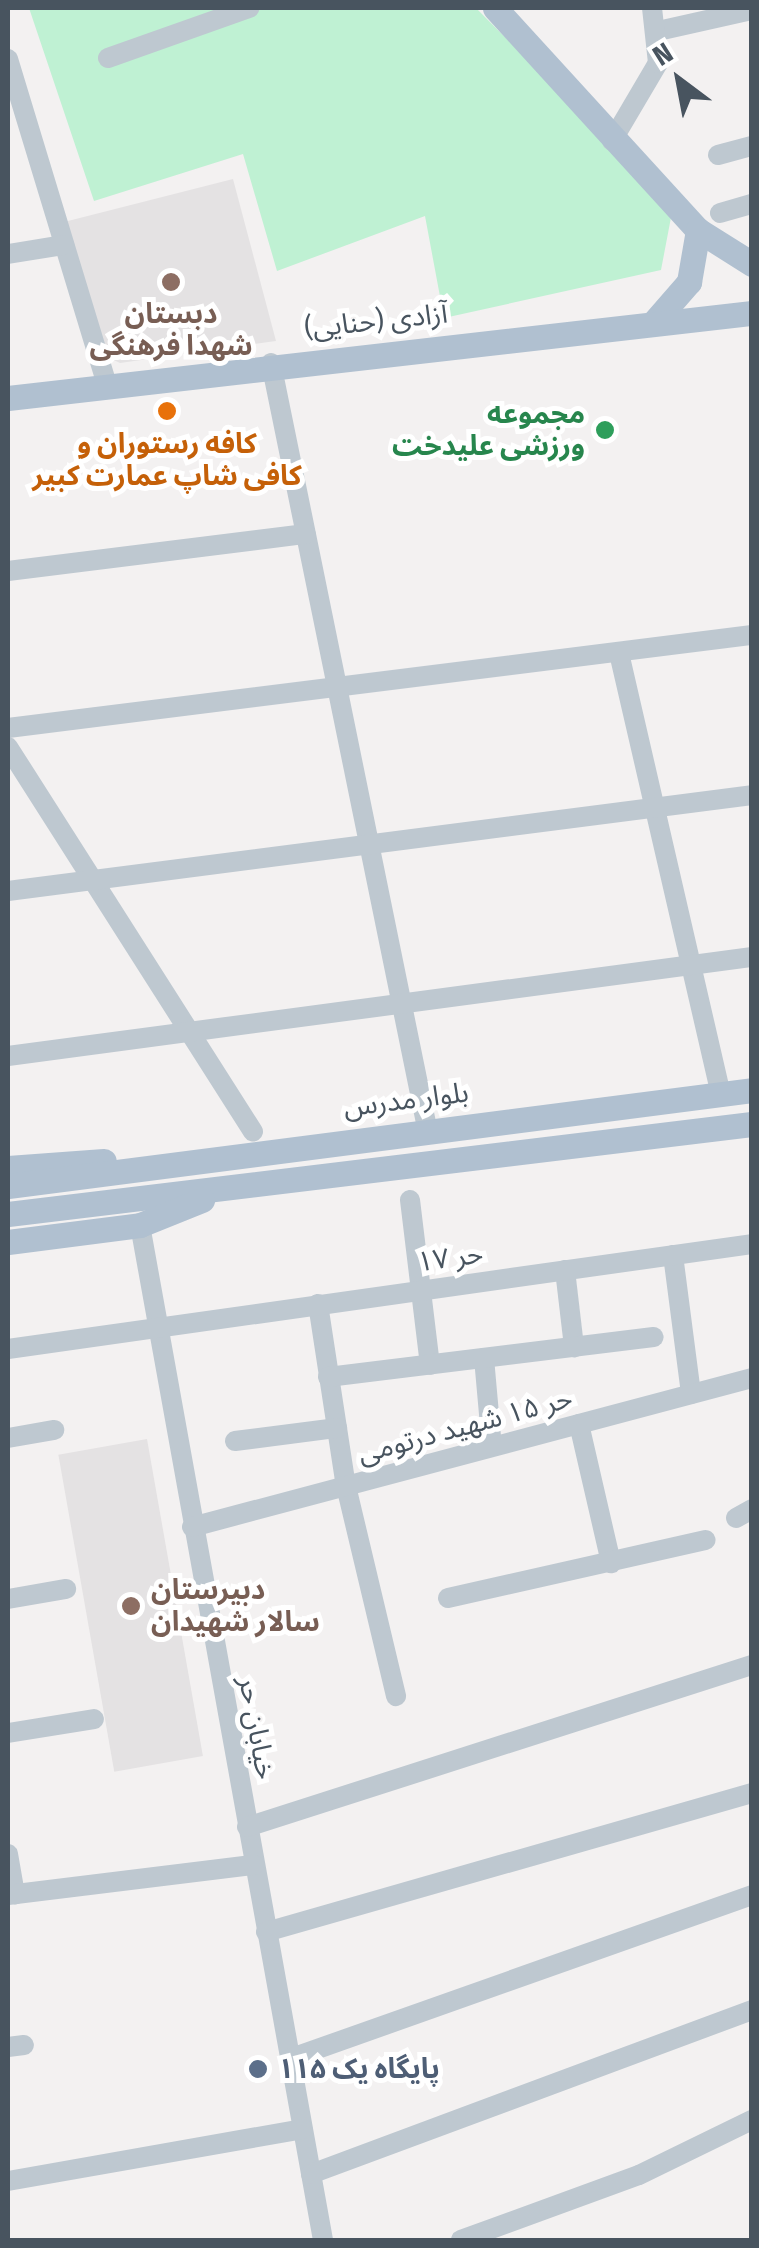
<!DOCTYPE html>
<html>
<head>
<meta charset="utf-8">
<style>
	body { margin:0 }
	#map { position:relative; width:759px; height:2248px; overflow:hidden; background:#f3f1f1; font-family:"Fira Sans Condensed","Noto Sans Arabic",sans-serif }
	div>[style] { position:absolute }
	.education>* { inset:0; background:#e4e2e3; transform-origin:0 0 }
	.green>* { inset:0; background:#bff1d3 }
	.minor>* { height:20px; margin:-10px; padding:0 10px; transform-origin:10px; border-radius:10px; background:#bec8d0 }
	.major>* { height:25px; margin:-12.5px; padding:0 12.5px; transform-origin:12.5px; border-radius:12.5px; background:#b0c0d0 }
	.dots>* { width:28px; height:28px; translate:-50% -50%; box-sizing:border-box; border:5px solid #fff; border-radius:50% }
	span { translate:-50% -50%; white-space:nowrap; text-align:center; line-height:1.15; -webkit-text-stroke:10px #fff; paint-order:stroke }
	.education-label { font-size:28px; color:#785e54; font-weight:700 }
	.left { translate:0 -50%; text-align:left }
	.street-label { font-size:28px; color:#48545f }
	.leisure-label { font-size:28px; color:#27864d; font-weight:700 }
	.right { translate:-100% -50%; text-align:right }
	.food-label { font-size:28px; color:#c56008; font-weight:700 }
	.service-label { font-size:28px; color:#4e5e75; font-weight:700 }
	.frame { position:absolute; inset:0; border:10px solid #48545f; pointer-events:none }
	.north { position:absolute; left:629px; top:30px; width:100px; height:100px; -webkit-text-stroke:8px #fff; paint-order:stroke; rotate:328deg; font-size:28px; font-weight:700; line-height:40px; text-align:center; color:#48545f }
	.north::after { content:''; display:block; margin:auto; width:35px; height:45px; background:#48545f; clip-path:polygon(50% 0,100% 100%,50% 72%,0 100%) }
</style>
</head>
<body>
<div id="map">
	<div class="education">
		<div style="clip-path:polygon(233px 179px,276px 341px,120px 363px,103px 355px,64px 222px)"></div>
		<div style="left:147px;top:1439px;width:322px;height:90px;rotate:80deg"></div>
	</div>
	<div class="green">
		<div style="clip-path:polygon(29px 8px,476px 8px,673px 207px,661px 270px,444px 318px,425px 216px,277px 271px,243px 154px,94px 201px)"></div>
	</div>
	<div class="minor">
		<div style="left:658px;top:31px;width:96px;rotate:-12.6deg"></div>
		<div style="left:108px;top:58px;width:150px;rotate:-19.5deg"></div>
		<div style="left:8px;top:59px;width:341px;rotate:73.1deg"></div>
		<div style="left:612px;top:141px;width:91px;rotate:-59.5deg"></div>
		<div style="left:658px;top:63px;width:55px;rotate:-96.2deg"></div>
		<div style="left:718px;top:155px;width:35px;rotate:-15deg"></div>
		<div style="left:720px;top:213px;width:33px;rotate:-16deg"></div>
		<div style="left:8px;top:254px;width:57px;rotate:-9.1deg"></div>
		<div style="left:271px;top:363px;width:781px;rotate:78.47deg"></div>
		<div style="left:8px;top:571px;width:300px;rotate:-7.1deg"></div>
		<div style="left:619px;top:653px;width:453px;rotate:77deg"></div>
		<div style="left:8px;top:728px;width:750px;rotate:-7.13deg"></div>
		<div style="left:8px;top:747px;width:456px;rotate:57.5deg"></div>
		<div style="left:8px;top:891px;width:750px;rotate:-7.35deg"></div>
		<div style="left:8px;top:1056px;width:751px;rotate:-7.58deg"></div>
		<div style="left:410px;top:1200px;width:166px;rotate:83.1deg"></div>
		<div style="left:140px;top:1225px;width:1031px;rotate:79.78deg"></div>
		<div style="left:673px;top:1255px;width:140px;rotate:82.6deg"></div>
		<div style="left:565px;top:1270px;width:78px;rotate:83.3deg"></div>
		<div style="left:318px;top:1304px;width:184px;rotate:81.3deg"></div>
		<div style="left:346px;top:1486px;width:216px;rotate:76.6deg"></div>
		<div style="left:8px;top:1349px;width:751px;rotate:-8.03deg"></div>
		<div style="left:484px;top:1358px;width:89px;rotate:84.9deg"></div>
		<div style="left:328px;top:1377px;width:328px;rotate:-7deg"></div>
		<div style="left:579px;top:1424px;width:143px;rotate:77deg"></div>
		<div style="left:8px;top:1438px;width:47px;rotate:-9.9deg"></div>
		<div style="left:235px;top:1441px;width:103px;rotate:-7.3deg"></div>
		<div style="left:736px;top:1518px;width:18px;rotate:-29deg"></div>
		<div style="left:192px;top:1527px;width:579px;rotate:-14.9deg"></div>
		<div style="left:448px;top:1598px;width:264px;rotate:-12.7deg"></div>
		<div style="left:8px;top:1599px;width:59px;rotate:-9.8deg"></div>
		<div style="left:8px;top:1733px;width:87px;rotate:-9.2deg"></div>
		<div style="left:247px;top:1827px;width:530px;rotate:-17.79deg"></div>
		<div style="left:8px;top:1854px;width:41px;rotate:80.1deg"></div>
		<div style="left:8px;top:1895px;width:248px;rotate:-7deg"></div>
		<div style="left:266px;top:1932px;width:505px;rotate:-15.96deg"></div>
		<div style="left:8px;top:2047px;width:16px;rotate:-7deg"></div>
		<div style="left:289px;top:2059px;width:491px;rotate:-19.5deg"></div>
		<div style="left:311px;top:2174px;width:471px;rotate:-20.4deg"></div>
		<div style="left:8px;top:2181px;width:299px;rotate:-10deg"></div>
		<div style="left:461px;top:2240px;width:189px;rotate:-20.1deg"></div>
		<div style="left:639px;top:2175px;width:126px;rotate:-26deg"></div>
	</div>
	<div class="major">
		<div style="left:495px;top:8px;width:301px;rotate:47.6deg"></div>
		<div style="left:698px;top:230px;width:64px;rotate:32.2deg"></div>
		<div style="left:655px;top:321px;width:52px;rotate:-48.9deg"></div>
		<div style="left:689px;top:282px;width:53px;rotate:-80.2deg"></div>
		<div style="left:8px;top:398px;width:749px;rotate:-6.52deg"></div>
		<div style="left:8px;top:1168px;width:96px;rotate:-4.2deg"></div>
		<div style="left:8px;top:1186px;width:750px;rotate:-7.35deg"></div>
		<div style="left:8px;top:1214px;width:749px;rotate:-6.9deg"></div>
		<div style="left:8px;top:1242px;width:133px;rotate:-7.3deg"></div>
		<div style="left:140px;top:1225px;width:67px;rotate:-22deg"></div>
	</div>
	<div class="dots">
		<div style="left:171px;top:282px;background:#8d6e63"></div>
		<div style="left:167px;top:411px;background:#e8710a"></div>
		<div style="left:605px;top:430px;background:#2e9e5b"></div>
		<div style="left:131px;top:1606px;background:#8d6e63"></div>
		<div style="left:258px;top:2069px;background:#5c6f8a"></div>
	</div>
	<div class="education-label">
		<span style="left:171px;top:330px">دبستان<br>شهدا فرهنگی</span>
		<span class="left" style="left:151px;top:1606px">دبیرستان<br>سالار شهیدان</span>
	</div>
	<div class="street-label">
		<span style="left:376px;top:321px;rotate:-6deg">آزادی (حنایی)</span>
		<span style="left:406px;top:1100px;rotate:-7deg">بلوار مدرس</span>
		<span style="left:450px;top:1258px;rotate:-8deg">حر ۱۷</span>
		<span style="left:465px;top:1426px;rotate:-15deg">حر ۱۵ شهید درتومی</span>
		<span style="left:257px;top:1728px;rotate:80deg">خیابان حر</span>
	</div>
	<div class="leisure-label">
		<span class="right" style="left:585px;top:430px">مجموعه<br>ورزشی علیدخت</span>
	</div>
	<div class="food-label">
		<span style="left:167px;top:460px">کافه رستوران و<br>کافی شاپ عمارت کبیر</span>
	</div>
	<div class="service-label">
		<span class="left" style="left:278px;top:2069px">پایگاه یک ۱۱۵</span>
	</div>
	<div class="frame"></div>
	<div class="north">N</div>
</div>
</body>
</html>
